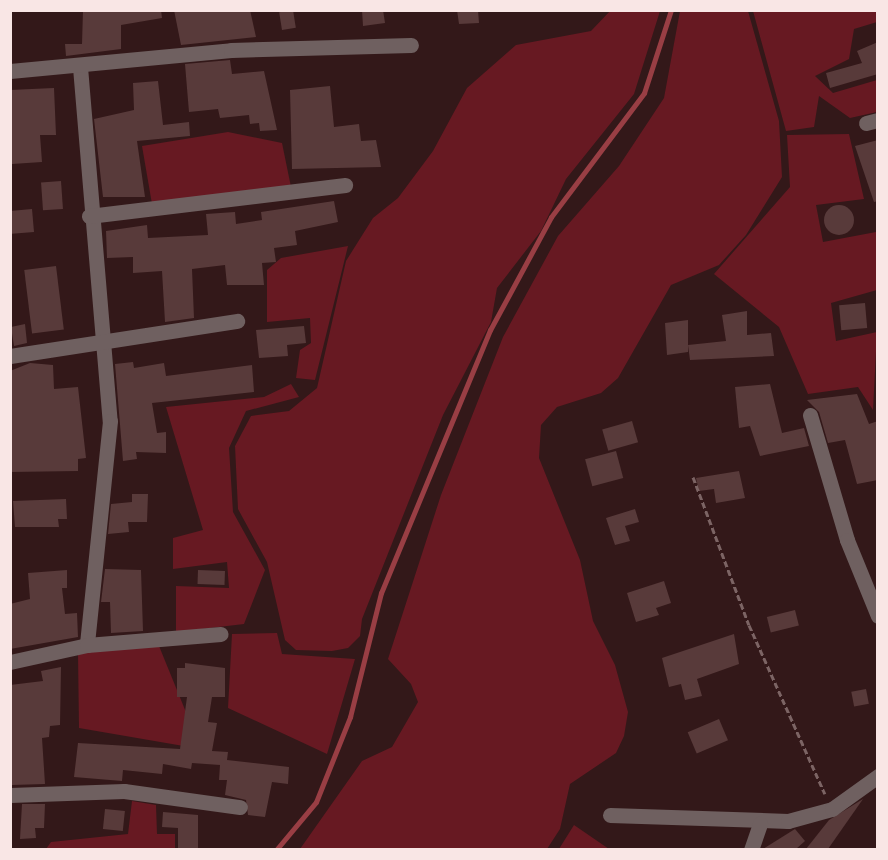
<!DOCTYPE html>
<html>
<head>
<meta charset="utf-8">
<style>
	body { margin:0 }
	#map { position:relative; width:888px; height:860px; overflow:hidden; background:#331819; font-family:"Fira Sans",sans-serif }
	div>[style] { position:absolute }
	.green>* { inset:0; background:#671922 }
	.stream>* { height:5px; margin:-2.5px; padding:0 2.5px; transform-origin:2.5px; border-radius:2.5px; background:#993e44 }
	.building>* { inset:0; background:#583a3a; transform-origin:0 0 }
	.round { border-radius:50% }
	.path>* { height:3px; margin-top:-1.5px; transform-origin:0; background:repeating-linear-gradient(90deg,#7c6464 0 6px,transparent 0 9px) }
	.street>* { height:15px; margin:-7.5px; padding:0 7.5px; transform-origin:7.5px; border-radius:7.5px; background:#6f6060 }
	span { translate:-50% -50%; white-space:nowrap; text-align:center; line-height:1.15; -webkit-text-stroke:4.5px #331819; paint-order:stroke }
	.frame { position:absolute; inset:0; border:12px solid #f9e6e5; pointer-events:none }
</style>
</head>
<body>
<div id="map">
	<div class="green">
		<div style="clip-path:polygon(611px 10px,660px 11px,634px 94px,566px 179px,541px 231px,497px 288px,491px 322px,443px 415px,362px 619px,360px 636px,348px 648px,332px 651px,296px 650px,285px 640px,267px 562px,238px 509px,235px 446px,251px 416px,289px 411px,317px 388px,346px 261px,373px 218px,398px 198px,433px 151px,467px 88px,516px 45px,591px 31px)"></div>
		<div style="clip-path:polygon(680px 11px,748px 11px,779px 121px,782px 177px,746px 235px,719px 265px,671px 285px,618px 378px,601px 393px,557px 407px,541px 425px,539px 458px,580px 560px,593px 621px,615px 665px,628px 712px,624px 736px,616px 753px,570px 784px,560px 829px,547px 849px,300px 849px,362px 761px,392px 747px,418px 702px,411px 684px,388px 659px,441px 495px,503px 337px,558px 236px,619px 166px,664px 98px)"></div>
		<div style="clip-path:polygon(753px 11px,877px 11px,877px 22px,854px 29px,849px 59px,815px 76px,833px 93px,877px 80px,877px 112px,850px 118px,819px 96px,814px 127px,786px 131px)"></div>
		<div style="clip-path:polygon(228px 132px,282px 143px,291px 187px,152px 204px,142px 146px)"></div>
		<div style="clip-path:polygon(849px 134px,864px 199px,816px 205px,823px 242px,876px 232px,877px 290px,831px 303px,836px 341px,877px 332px,873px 410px,858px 387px,808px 394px,779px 327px,714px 274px,790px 187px,787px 135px)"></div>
		<div style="clip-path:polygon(348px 246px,315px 380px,296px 378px,300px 350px,311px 343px,310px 318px,267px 322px,267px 270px,281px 258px)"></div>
		<div style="clip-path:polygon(291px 384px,299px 397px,246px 411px,229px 448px,233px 512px,265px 570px,244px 624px,176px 632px,176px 586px,229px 588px,227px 562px,173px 569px,173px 538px,203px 530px,166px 407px,264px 397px)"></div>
		<div style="clip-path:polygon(277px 633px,282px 654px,355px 659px,327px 754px,228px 708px,232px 634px)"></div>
		<div style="clip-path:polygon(159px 646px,201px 749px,79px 728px,78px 653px)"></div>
		<div style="clip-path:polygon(132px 801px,156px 805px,157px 834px,175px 834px,175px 849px,46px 849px,51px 842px,128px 834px)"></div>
		<div style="clip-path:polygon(574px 825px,609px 849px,559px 849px)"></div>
	</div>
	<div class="stream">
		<div style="left:276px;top:850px;width:62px;rotate:-50.2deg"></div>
		<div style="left:316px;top:802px;width:92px;rotate:-68.2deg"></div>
		<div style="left:350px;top:717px;width:128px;rotate:-76deg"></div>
		<div style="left:381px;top:593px;width:285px;rotate:-67.5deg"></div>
		<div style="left:490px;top:330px;width:128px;rotate:-61.6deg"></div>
		<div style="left:551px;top:217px;width:155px;rotate:-53.1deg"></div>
		<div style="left:644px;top:93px;width:87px;rotate:-72deg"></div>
	</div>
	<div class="building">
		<div style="clip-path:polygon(83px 10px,161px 10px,162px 18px,121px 25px,121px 49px,66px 56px,65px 44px,82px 44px)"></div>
		<div style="clip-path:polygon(174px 10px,250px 10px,256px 37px,181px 45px)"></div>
		<div style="left:293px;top:10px;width:18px;height:14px;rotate:81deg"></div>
		<div style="clip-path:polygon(362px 10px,383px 10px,385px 23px,363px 26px)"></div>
		<div style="clip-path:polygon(457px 10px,478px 10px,479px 23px,459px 24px)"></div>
		<div style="clip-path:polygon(878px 42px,878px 74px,830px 88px,826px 73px,862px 63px,857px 51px)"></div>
		<div style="clip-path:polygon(230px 60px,232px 74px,264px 71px,277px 130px,260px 131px,259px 123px,250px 124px,249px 115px,220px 118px,218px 109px,189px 112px,185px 64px)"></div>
		<div style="clip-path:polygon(158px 81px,163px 125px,189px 122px,190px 136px,137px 141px,145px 197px,103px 197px,94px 119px,134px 110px,133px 83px)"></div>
		<div style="clip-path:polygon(330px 86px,334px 127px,359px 124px,361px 141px,376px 140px,381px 167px,292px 169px,290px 90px)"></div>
		<div style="clip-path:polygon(54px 88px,56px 135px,40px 135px,42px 162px,12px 164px,10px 90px)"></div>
		<div style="clip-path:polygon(878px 140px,878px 201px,874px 202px,855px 146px)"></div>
		<div style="left:61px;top:181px;width:28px;height:20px;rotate:86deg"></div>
		<div style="clip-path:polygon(334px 201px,338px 222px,295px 231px,297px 245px,274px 248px,276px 262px,262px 263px,264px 285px,227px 285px,225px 265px,192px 269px,194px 318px,165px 322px,162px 271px,133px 273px,133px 257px,107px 258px,106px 231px,147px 225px,148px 238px,208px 235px,206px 214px,235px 212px,236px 224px,262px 220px,261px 212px)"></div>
		<div class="round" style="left:824px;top:205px;width:30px;height:30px"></div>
		<div style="left:32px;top:209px;width:23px;height:22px;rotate:85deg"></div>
		<div style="left:56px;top:266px;width:64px;height:32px;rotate:83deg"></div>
		<div style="left:865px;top:303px;width:25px;height:26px;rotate:85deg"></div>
		<div style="clip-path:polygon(747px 311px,747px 335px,771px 333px,774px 356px,690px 360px,688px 345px,726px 341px,722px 315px)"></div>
		<div style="clip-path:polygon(688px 320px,688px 352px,667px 355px,665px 323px)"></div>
		<div style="clip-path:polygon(25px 324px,27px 343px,14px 346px,11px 327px)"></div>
		<div style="clip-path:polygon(304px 326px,306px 343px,287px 345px,288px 356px,259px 358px,256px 330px)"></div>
		<div style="clip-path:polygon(133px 362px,134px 368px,164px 363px,166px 376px,252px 365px,254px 392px,152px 403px,157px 433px,166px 432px,166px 453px,136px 452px,137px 459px,123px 461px,115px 364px)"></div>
		<div style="clip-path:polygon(30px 363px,53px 365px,54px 389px,78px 387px,86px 458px,78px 459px,78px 471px,10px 472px,10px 371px)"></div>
		<div style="clip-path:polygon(770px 384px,782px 433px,804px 428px,809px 446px,760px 456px,750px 426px,739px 428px,735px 387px)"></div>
		<div style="clip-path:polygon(857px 394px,869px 424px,878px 421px,878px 480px,857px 484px,845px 440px,828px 443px,819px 412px,807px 400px)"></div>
		<div style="left:632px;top:421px;width:22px;height:31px;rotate:74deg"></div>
		<div style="left:616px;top:451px;width:28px;height:32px;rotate:75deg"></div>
		<div style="clip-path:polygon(739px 471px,745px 498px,716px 503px,714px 489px,699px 491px,696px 478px)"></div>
		<div style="clip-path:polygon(132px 494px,148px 494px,147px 522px,128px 522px,129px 532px,108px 534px,111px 504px,132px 502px)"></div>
		<div style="clip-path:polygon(66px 499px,67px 519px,58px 519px,59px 527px,15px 527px,13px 501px)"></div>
		<div style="clip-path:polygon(635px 509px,639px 522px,625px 526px,630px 541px,615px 545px,606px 518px)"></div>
		<div style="clip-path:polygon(105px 569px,141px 570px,143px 631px,111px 633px,110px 602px,101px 602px)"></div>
		<div style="clip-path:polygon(67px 570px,67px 588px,62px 588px,65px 614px,77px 613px,78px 637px,10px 649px,10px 604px,30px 599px,28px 573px)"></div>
		<div style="left:198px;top:570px;width:27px;height:14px;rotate:2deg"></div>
		<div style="clip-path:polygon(664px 581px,671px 603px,656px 608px,659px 615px,636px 622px,627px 593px)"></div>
		<div style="left:795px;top:610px;width:16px;height:29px;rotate:76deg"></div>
		<div style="clip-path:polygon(734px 634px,739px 664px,697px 679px,702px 696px,685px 700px,681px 684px,669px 687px,662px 658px)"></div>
		<div style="clip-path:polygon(185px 663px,225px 668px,225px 697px,212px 697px,208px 722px,217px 723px,212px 751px,228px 752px,227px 760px,289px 767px,288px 784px,272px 782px,265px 817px,248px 815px,246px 800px,225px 795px,227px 780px,219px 780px,220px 765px,192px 763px,191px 769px,163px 764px,162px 774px,123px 770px,122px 781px,74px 777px,78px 743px,180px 749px,187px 697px,177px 697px,177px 668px,185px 668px)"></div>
		<div style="clip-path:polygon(61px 667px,60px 725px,50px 726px,49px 737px,42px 738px,45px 784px,12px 785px,10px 685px,43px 681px,41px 671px)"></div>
		<div style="left:866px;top:689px;width:15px;height:15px;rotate:79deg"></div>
		<div style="left:719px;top:719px;width:23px;height:34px;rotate:67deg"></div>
		<div style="clip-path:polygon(863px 799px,828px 849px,806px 849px,829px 820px)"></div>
		<div style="clip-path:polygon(22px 804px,45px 804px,44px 828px,35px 828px,36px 838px,20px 839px)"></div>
		<div style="left:105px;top:809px;width:20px;height:20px;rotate:6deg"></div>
		<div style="clip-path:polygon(163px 812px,198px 815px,198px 849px,178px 849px,178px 828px,162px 827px)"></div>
		<div style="clip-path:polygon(795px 829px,805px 841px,796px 849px,763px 849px)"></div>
	</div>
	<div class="path">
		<div style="left:693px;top:477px;width:158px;rotate:69.3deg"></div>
		<div style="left:749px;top:625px;width:185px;rotate:65.8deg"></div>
	</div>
	<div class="street">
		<div style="left:80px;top:67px;width:355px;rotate:85.2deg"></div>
		<div style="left:110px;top:421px;width:225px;rotate:95.9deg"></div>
		<div style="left:10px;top:71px;width:222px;rotate:-5.4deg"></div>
		<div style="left:231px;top:50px;width:180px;rotate:-1.6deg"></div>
		<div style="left:866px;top:123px;width:12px;rotate:-14deg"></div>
		<div style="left:89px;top:216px;width:258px;rotate:-6.9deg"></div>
		<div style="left:10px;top:356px;width:230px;rotate:-8.8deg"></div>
		<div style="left:810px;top:415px;width:130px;rotate:73.5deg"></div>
		<div style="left:847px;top:540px;width:82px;rotate:67.8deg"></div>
		<div style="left:10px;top:662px;width:79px;rotate:-12.4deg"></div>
		<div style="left:87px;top:645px;width:134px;rotate:-4.7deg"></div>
		<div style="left:10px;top:795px;width:114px;rotate:-2deg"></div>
		<div style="left:124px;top:791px;width:117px;rotate:7.9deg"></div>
		<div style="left:610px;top:815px;width:178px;rotate:1.9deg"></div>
		<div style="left:788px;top:821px;width:46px;rotate:-15.3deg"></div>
		<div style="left:832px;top:809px;width:57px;rotate:-35.7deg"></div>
		<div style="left:751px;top:850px;width:28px;rotate:-71deg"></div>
	</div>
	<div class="frame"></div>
</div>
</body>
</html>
